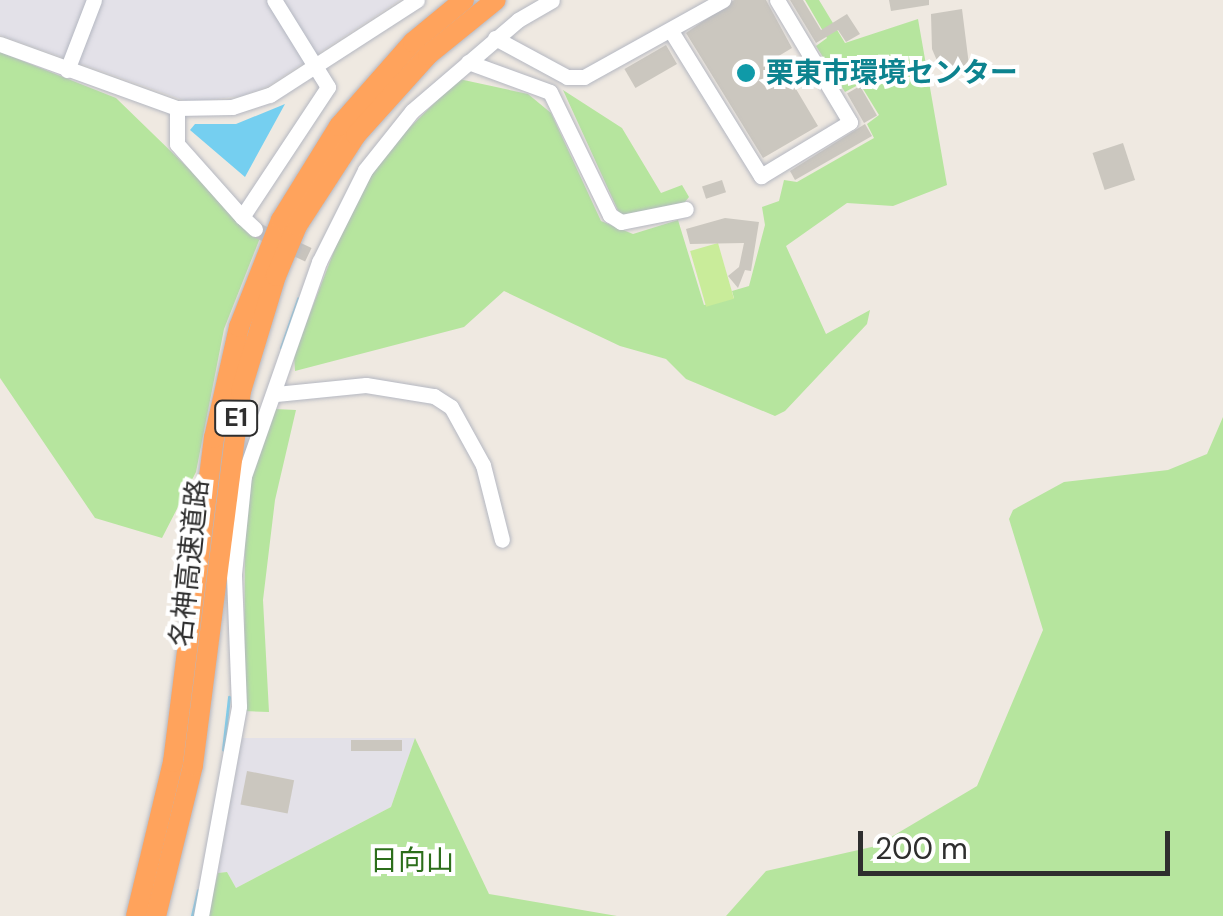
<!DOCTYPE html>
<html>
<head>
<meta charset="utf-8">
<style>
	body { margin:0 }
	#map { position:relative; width:1223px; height:916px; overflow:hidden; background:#efe9e1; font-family:"DM Sans","Noto Sans JP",sans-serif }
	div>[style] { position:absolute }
	.industrial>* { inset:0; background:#e3e1e8 }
	.green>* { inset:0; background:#b6e59e }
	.pitch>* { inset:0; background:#c9ec9a; transform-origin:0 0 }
	.water>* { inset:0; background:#75cff0 }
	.stream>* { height:2.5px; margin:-1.25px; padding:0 1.25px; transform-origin:1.25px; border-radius:1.25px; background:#75cff0 }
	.building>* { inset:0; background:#cbc7bf; transform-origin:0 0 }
	.minor-tunnel>* { height:15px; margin-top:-7.5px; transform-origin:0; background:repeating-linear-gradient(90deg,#c8c4bd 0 15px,transparent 0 23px) }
	.roads { filter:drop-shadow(0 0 2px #b4b7c1) drop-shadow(0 0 2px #b4b7c1) }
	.minor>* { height:15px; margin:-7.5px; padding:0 7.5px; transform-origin:7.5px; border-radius:7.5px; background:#fff }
	.highway>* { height:20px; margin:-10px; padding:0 10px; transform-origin:10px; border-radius:10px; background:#ffa35c }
	.dots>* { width:28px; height:28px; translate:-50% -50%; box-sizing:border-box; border:5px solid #fff; border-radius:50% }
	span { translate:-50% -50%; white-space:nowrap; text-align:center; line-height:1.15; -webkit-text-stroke:8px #fff; paint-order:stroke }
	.shield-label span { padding:2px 8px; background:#fff; border:2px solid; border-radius:8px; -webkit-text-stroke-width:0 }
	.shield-label { font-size:25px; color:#2e2e2e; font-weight:700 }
	.culture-label { font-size:28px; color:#0d838f; font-weight:700 }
	.left { translate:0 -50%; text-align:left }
	.street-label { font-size:28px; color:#2e2e2e }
	.park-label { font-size:28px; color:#2c6e1b }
	.scale { position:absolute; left:858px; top:831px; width:312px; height:45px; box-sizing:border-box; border:5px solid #2e2e2e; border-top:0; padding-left:12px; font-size:30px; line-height:35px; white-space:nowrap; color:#2e2e2e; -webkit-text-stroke:8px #fff; paint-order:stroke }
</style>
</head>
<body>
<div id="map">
	<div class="industrial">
		<div style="clip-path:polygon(0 0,400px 0,268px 86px,242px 96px,189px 102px,0 35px)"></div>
		<div style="clip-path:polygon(242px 738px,415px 738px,391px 807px,236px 888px,227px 872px,218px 873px)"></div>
	</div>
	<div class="green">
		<div style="clip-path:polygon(805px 0,819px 0,845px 43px,918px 19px,947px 185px,893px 206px,847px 203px,786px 246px,826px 334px,870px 310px,867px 324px,785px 411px,775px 416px,686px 379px,666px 359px,620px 346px,504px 291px,464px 327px,295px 371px,294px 355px,353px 202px,394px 143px,459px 79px,528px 94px,551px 113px,601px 221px,633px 234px,678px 220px,704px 305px,734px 298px,732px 291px,749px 286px,765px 225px,762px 207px,779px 201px,784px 180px,797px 182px,874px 138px,867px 124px,879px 115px,860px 84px,845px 92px,816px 46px,827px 38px)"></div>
		<div style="clip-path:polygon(0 52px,116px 98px,260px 238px,224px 329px,196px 472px,162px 538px,95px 518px,0 378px)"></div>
		<div style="clip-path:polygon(563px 90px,622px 128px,661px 193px,682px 185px,689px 197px,684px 203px,621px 217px)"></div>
		<div style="clip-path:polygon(275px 409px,296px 410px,275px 500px,263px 600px,269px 712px,244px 711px,245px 526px,254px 463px)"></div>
		<div style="clip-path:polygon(1223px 417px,1223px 916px,726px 916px,766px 871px,876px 846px,977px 786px,1043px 630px,1009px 519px,1013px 510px,1064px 482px,1168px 470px,1207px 454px)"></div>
		<div style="clip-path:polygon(415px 738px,489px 894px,617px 916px,207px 916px,218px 873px,227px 872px,236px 888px,391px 807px)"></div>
	</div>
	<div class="pitch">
		<div style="left:718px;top:243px;width:58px;height:29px;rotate:74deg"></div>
	</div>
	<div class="water">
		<div style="clip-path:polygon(285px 104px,245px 177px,190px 130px,195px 124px,236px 124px)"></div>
	</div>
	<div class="stream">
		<div style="left:281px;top:348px;width:52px;rotate:-70.9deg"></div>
		<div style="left:223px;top:750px;width:53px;rotate:-83.5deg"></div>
		<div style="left:192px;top:916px;width:26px;rotate:-77deg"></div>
	</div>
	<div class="building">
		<div style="clip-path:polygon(734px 0,766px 0,792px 48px,777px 57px,818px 126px,763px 158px,686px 33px)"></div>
		<div style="clip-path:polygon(790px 0,803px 0,821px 30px,847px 14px,860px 34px,846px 42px,838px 30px,816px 43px)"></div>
		<div style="clip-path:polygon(889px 0,929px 0,929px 5px,891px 11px)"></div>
		<div style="clip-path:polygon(962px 9px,969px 65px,941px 70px,932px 49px,931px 14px)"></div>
		<div style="left:666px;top:45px;width:22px;height:48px;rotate:60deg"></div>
		<div style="left:860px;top:86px;width:34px;height:15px;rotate:60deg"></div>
		<div style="clip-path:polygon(865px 124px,872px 136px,795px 180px,790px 171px)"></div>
		<div style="left:1123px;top:143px;width:39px;height:32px;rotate:72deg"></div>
		<div style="left:722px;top:180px;width:13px;height:21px;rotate:72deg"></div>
		<div style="clip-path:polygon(725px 218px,759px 222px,751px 271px,745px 270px,738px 288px,728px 276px,739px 267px,744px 243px,690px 244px,686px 229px)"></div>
		<div style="left:351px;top:740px;width:51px;height:11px"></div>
		<div style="left:247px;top:771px;width:48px;height:34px;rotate:11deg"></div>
	</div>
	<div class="minor-tunnel">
		<div style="left:255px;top:229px;width:59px;rotate:25.3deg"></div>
	</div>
	<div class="roads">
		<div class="minor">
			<div style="left:671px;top:31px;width:171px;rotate:58.2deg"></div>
			<div style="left:761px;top:176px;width:104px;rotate:-31.2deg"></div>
			<div style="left:850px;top:122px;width:142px;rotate:-120.9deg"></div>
			<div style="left:495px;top:38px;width:82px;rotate:28.4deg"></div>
			<div style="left:567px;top:77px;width:17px"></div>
			<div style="left:584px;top:77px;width:159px;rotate:-29deg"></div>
			<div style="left:0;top:44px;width:188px;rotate:19.9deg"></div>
			<div style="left:177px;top:108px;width:55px;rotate:-1deg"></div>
			<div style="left:232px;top:107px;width:40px;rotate:-18deg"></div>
			<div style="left:270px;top:95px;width:175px;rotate:-32.9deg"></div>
			<div style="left:468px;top:62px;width:87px;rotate:20.1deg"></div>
			<div style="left:550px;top:92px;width:137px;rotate:64deg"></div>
			<div style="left:610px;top:215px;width:13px;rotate:32deg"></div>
			<div style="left:621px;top:222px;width:66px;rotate:-11.3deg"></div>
			<div style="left:67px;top:70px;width:75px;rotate:-68.9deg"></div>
			<div style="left:177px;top:108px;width:36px;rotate:90deg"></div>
			<div style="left:177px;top:144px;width:98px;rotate:48.3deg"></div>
			<div style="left:255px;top:229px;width:18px;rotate:-137deg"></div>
			<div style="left:242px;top:217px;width:156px;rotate:-56.5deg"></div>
			<div style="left:328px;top:87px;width:102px;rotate:-121.8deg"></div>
			<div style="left:276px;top:394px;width:90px;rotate:-5.7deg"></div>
			<div style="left:366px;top:385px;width:69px;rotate:9.2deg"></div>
			<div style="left:434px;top:396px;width:20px;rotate:33deg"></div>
			<div style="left:451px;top:407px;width:66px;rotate:61.1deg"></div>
			<div style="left:483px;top:465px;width:77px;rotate:75.8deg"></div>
			<div style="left:201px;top:916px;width:213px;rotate:-79.7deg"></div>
			<div style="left:239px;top:706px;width:132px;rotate:-92.2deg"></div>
			<div style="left:234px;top:574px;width:99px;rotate:-84.2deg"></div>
			<div style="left:244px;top:476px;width:227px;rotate:-70.7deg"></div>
			<div style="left:319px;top:262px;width:103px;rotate:-63.4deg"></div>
			<div style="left:365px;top:170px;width:75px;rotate:-51.5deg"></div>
			<div style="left:412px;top:111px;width:140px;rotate:-40.6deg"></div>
			<div style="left:518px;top:20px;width:39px;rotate:-30deg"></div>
		</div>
		<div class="highway">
			<div style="left:136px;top:916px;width:158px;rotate:-76.5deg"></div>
			<div style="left:173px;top:762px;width:327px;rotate:-82.8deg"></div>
			<div style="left:214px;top:438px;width:114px;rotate:-77.3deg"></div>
			<div style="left:239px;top:327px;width:115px;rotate:-68.6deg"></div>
			<div style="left:281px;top:220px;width:110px;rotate:-58.3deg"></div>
			<div style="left:339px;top:126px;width:112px;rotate:-48.6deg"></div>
			<div style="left:413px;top:42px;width:66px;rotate:-39.5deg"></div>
			<div style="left:156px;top:916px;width:155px;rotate:-76.2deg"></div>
			<div style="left:193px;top:765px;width:377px;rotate:-82.7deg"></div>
			<div style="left:241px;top:391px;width:120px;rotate:-73.1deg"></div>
			<div style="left:276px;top:276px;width:54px;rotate:-67.2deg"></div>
			<div style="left:297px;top:226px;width:108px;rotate:-57deg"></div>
			<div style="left:356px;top:135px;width:108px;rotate:-48deg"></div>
			<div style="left:428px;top:55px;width:87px;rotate:-39deg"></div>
		</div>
	</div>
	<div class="dots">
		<div style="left:746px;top:73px;background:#0f9aa8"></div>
	</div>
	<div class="shield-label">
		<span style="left:236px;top:418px">E1</span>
	</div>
	<div class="culture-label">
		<span class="left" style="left:766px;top:73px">栗東市環境センター</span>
	</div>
	<div class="street-label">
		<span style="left:190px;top:563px;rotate:-84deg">名神高速道路</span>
	</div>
	<div class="park-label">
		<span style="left:412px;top:861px">日向山</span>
	</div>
	<div class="scale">200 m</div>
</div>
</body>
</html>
